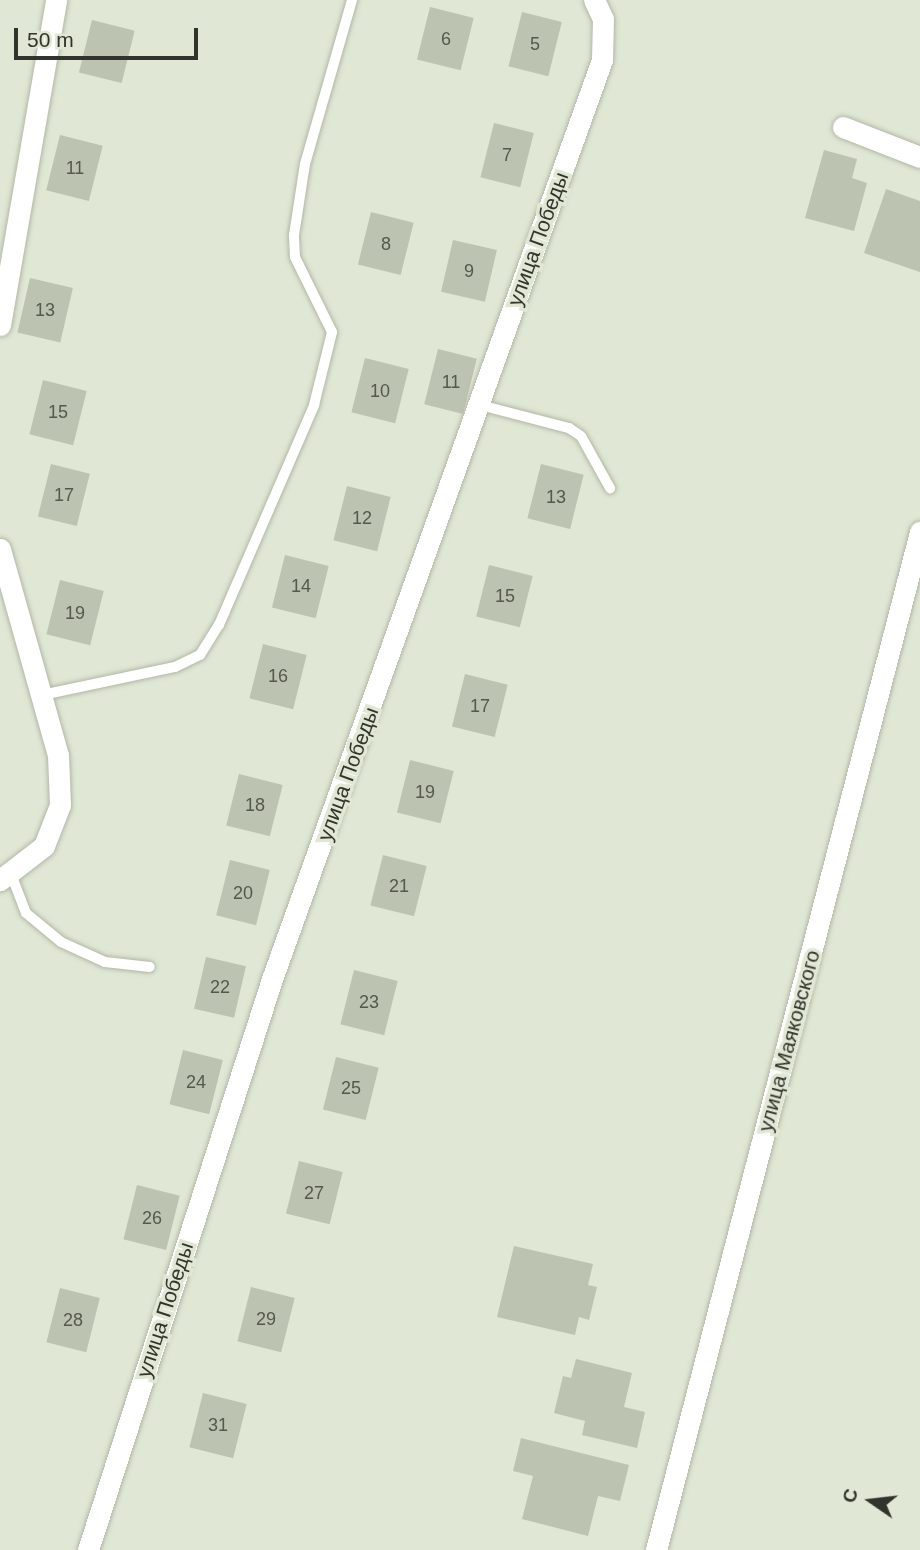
<!DOCTYPE html>
<html>
<head>
<meta charset="utf-8">
<style>
	body { margin:0 }
	#map { position:relative; width:920px; height:1550px; overflow:hidden; background:#e0e7d4; font-family:Arial,sans-serif }
	div>[style] { position:absolute }
	.building>* { inset:0; background:#bcc3b0; transform-origin:0 0 }
	.roads { filter:drop-shadow(0 0 2px #b1b8a5) drop-shadow(0 0 2px #b1b8a5) }
	.lane>* { height:10px; margin:-5px; padding:0 5px; transform-origin:5px; border-radius:5px; background:#fff }
	.street>* { height:21px; margin:-10.5px; padding:0 10.5px; transform-origin:10.5px; border-radius:10.5px; background:#fff }
	span { translate:-50% -50%; white-space:nowrap; text-align:center; line-height:1.15; -webkit-text-stroke:7px #e0e7d4; paint-order:stroke }
	.number-label { font-size:18px; color:#54584d }
	.number-label span { -webkit-text-stroke-width:0 }
	.street-label { font-size:21px; color:#31342c }
	.north { position:absolute; left:836px; top:1466px; width:70px; height:70px; -webkit-text-stroke:5px #e0e7d4; paint-order:stroke; rotate:284deg; font-size:19px; font-weight:700; line-height:28px; text-align:center; color:#31342c }
	.north::after { content:''; display:block; margin:auto; width:24px; height:32px; background:#31342c; clip-path:polygon(50% 0,100% 100%,50% 72%,0 100%) }
	.scale { position:absolute; left:14px; top:28px; width:184px; height:32px; box-sizing:border-box; border:4px solid #31342c; border-top:0; padding-left:9px; font-size:21px; line-height:24px; white-space:nowrap; color:#31342c; -webkit-text-stroke:5px #e0e7d4; paint-order:stroke }
</style>
</head>
<body>
<div id="map">
	<div class="building">
		<div style="left:430px;top:7px;width:45px;height:54px;rotate:14deg"></div>
		<div style="left:522px;top:12px;width:41px;height:56px;rotate:14deg"></div>
		<div style="left:92px;top:20px;width:44px;height:54px;rotate:14deg"></div>
		<div style="left:494px;top:123px;width:41px;height:56px;rotate:14deg"></div>
		<div style="left:60px;top:135px;width:44px;height:57px;rotate:14deg"></div>
		<div style="clip-path:polygon(824px 150px,857px 159px,852px 178px,867px 183px,854px 231px,805px 218px)"></div>
		<div style="clip-path:polygon(886px 189px,920px 201px,920px 272px,864px 253px)"></div>
		<div style="left:371px;top:212px;width:44px;height:54px;rotate:14deg"></div>
		<div style="left:453px;top:240px;width:45px;height:53px;rotate:13deg"></div>
		<div style="left:30px;top:278px;width:44px;height:56px;rotate:13deg"></div>
		<div style="left:438px;top:349px;width:40px;height:57px;rotate:14deg"></div>
		<div style="left:365px;top:358px;width:45px;height:56px;rotate:14deg"></div>
		<div style="left:43px;top:380px;width:45px;height:56px;rotate:14deg"></div>
		<div style="left:51px;top:464px;width:40px;height:54px;rotate:14deg"></div>
		<div style="left:541px;top:464px;width:44px;height:56px;rotate:14deg"></div>
		<div style="left:347px;top:486px;width:45px;height:56px;rotate:14deg"></div>
		<div style="left:285px;top:555px;width:45px;height:54px;rotate:14deg"></div>
		<div style="left:489px;top:565px;width:45px;height:53px;rotate:14deg"></div>
		<div style="left:60px;top:580px;width:45px;height:56px;rotate:14deg"></div>
		<div style="left:263px;top:644px;width:45px;height:56px;rotate:14deg"></div>
		<div style="left:465px;top:674px;width:44px;height:54px;rotate:14deg"></div>
		<div style="left:410px;top:760px;width:45px;height:54px;rotate:14deg"></div>
		<div style="left:239px;top:774px;width:45px;height:53px;rotate:14deg"></div>
		<div style="left:383px;top:855px;width:45px;height:52px;rotate:14deg"></div>
		<div style="left:230px;top:860px;width:41px;height:57px;rotate:14deg"></div>
		<div style="left:206px;top:957px;width:41px;height:53px;rotate:13deg"></div>
		<div style="left:354px;top:970px;width:45px;height:56px;rotate:14deg"></div>
		<div style="left:183px;top:1050px;width:41px;height:56px;rotate:14deg"></div>
		<div style="left:336px;top:1057px;width:44px;height:54px;rotate:14deg"></div>
		<div style="left:299px;top:1161px;width:45px;height:54px;rotate:14deg"></div>
		<div style="left:137px;top:1185px;width:44px;height:56px;rotate:14deg"></div>
		<div style="clip-path:polygon(514px 1246px,593px 1264px,588px 1285px,597px 1287px,589px 1320px,579px 1317px,575px 1335px,497px 1317px)"></div>
		<div style="left:251px;top:1287px;width:45px;height:56px;rotate:14deg"></div>
		<div style="left:60px;top:1288px;width:41px;height:56px;rotate:14deg"></div>
		<div style="clip-path:polygon(576px 1359px,632px 1373px,624px 1407px,645px 1412px,637px 1448px,582px 1435px,585px 1421px,554px 1413px,563px 1376px,571px 1378px)"></div>
		<div style="left:203px;top:1393px;width:45px;height:56px;rotate:14deg"></div>
		<div style="clip-path:polygon(521px 1438px,629px 1465px,620px 1501px,598px 1496px,588px 1536px,522px 1519px,533px 1476px,513px 1471px)"></div>
	</div>
	<div class="roads">
		<div class="lane">
			<div style="left:480px;top:405px;width:92px;rotate:14.5deg"></div>
			<div style="left:569px;top:428px;width:14px;rotate:34deg"></div>
			<div style="left:581px;top:436px;width:60px;rotate:60.9deg"></div>
			<div style="left:42px;top:695px;width:136px;rotate:-11.9deg"></div>
			<div style="left:175px;top:667px;width:28px;rotate:-26deg"></div>
			<div style="left:200px;top:655px;width:36px;rotate:-58deg"></div>
			<div style="left:219px;top:625px;width:240px;rotate:-66.6deg"></div>
			<div style="left:314px;top:405px;width:75px;rotate:-76.1deg"></div>
			<div style="left:332px;top:332px;width:84px;rotate:-116.3deg"></div>
			<div style="left:295px;top:257px;width:22px;rotate:-93deg"></div>
			<div style="left:294px;top:235px;width:72px;rotate:-81.2deg"></div>
			<div style="left:305px;top:164px;width:171px;rotate:-74deg"></div>
			<div style="left:11px;top:874px;width:42px;rotate:69deg"></div>
			<div style="left:26px;top:913px;width:45px;rotate:39.6deg"></div>
			<div style="left:61px;top:942px;width:48px;rotate:24.4deg"></div>
			<div style="left:105px;top:962px;width:45px;rotate:6.3deg"></div>
		</div>
		<div class="street">
			<div style="left:843px;top:127px;width:83px;rotate:21.3deg"></div>
			<div style="left:0;top:325px;width:330px;rotate:-80.2deg"></div>
			<div style="left:0;top:549px;width:214px;rotate:74.3deg"></div>
			<div style="left:58px;top:755px;width:50px;rotate:87.7deg"></div>
			<div style="left:60px;top:805px;width:44px;rotate:111.3deg"></div>
			<div style="left:44px;top:846px;width:56px;rotate:142.3deg"></div>
			<div style="left:88px;top:1550px;width:600px;rotate:-72.14deg"></div>
			<div style="left:272px;top:979px;width:976px;rotate:-70.25deg"></div>
			<div style="left:602px;top:60px;width:41px;rotate:-88.6deg"></div>
			<div style="left:603px;top:19px;width:21px;rotate:-115deg"></div>
			<div style="left:656px;top:1550px;width:1052px;rotate:-75.46deg"></div>
		</div>
	</div>
	<div class="number-label">
		<span style="left:446px;top:39px">6</span>
		<span style="left:535px;top:44px">5</span>
		<span style="left:507px;top:155px">7</span>
		<span style="left:75px;top:168px">11</span>
		<span style="left:386px;top:244px">8</span>
		<span style="left:469px;top:271px">9</span>
		<span style="left:45px;top:310px">13</span>
		<span style="left:451px;top:382px">11</span>
		<span style="left:380px;top:391px">10</span>
		<span style="left:58px;top:412px">15</span>
		<span style="left:64px;top:495px">17</span>
		<span style="left:556px;top:497px">13</span>
		<span style="left:362px;top:518px">12</span>
		<span style="left:301px;top:586px">14</span>
		<span style="left:505px;top:596px">15</span>
		<span style="left:75px;top:613px">19</span>
		<span style="left:278px;top:676px">16</span>
		<span style="left:480px;top:706px">17</span>
		<span style="left:425px;top:792px">19</span>
		<span style="left:255px;top:805px">18</span>
		<span style="left:399px;top:886px">21</span>
		<span style="left:243px;top:893px">20</span>
		<span style="left:220px;top:987px">22</span>
		<span style="left:369px;top:1002px">23</span>
		<span style="left:196px;top:1082px">24</span>
		<span style="left:351px;top:1088px">25</span>
		<span style="left:314px;top:1193px">27</span>
		<span style="left:152px;top:1218px">26</span>
		<span style="left:266px;top:1319px">29</span>
		<span style="left:73px;top:1320px">28</span>
		<span style="left:218px;top:1425px">31</span>
	</div>
	<div class="street-label">
		<span style="left:538px;top:239px;rotate:-70deg">улица Победы</span>
		<span style="left:348px;top:774px;rotate:-70deg">улица Победы</span>
		<span style="left:789px;top:1041px;rotate:-75deg">улица Маяковского</span>
		<span style="left:165px;top:1310px;rotate:-72deg">улица Победы</span>
	</div>
	<div class="north">С</div>
	<div class="scale">50 m</div>
</div>
</body>
</html>
